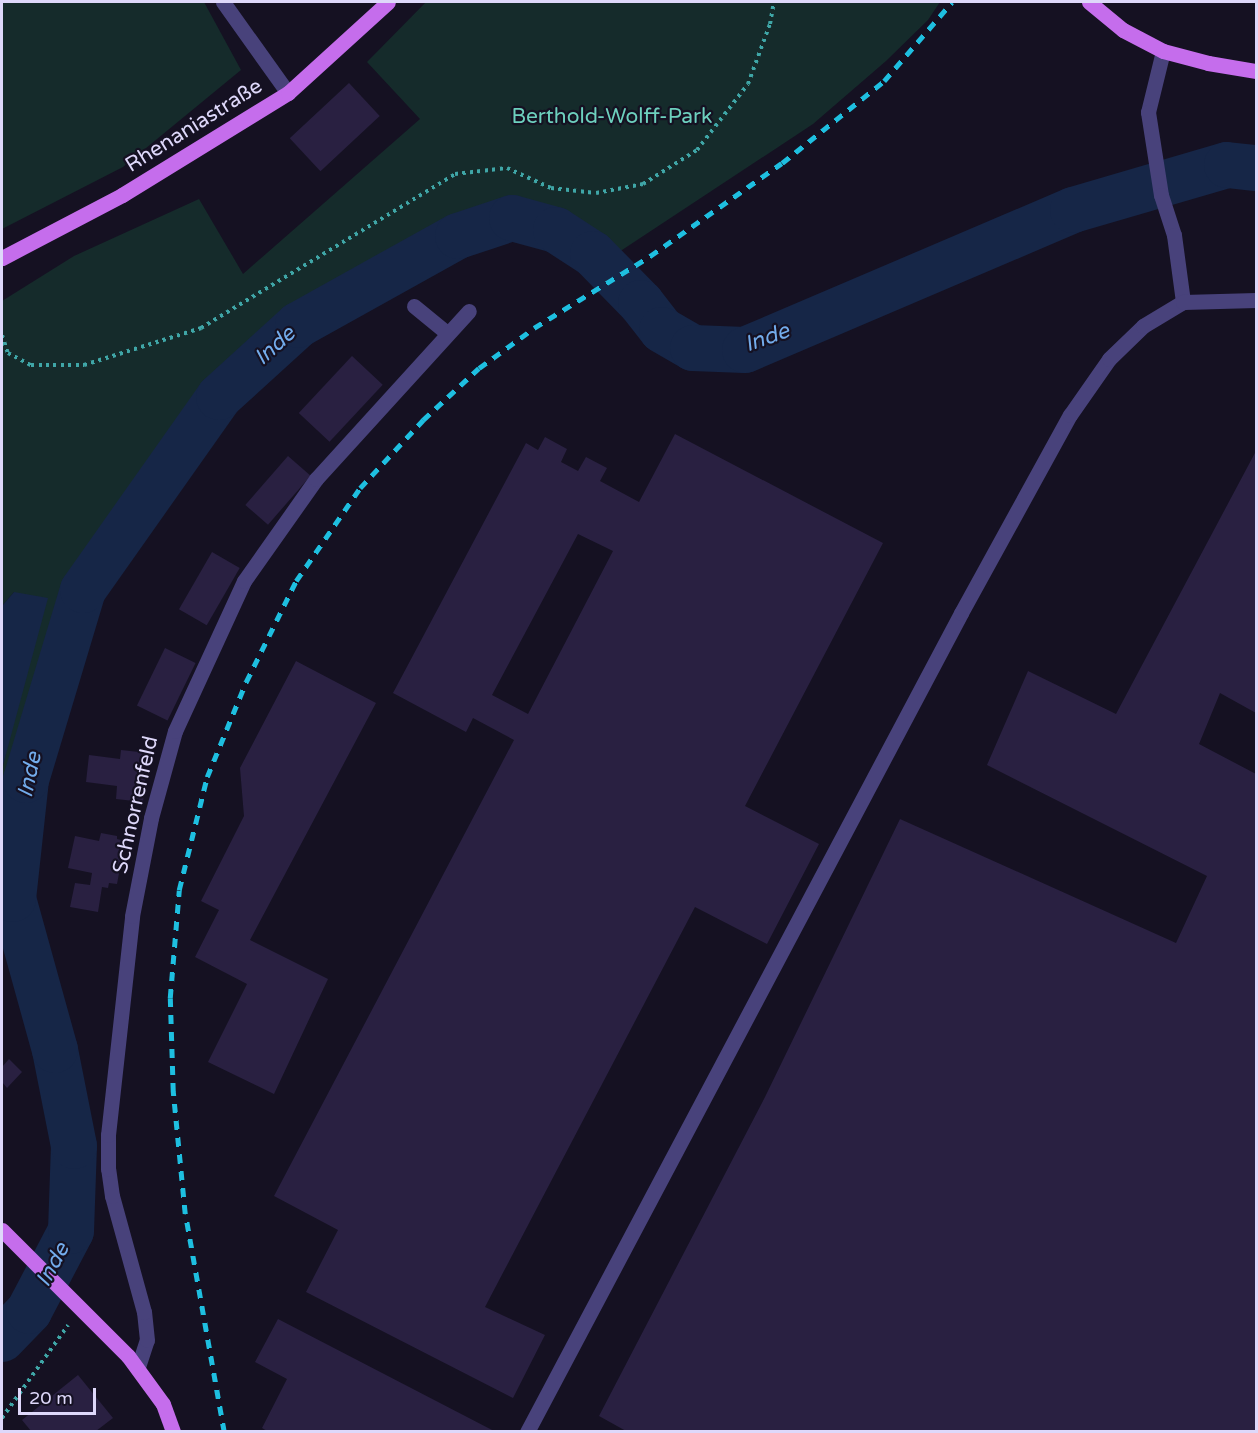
<!DOCTYPE html>
<html>
<head>
<meta charset="utf-8">
<style>
	body { margin:0 }
	#map { position:relative; width:1258px; height:1433px; overflow:hidden; background:#151122; font-family:"Varela Round",sans-serif }
	div>[style] { position:absolute }
	.green>* { inset:0; background:#152b2b }
	.water>* { inset:0; background:#162647 }
	.river>* { height:46px; margin:-23px; padding:0 23px; transform-origin:23px; border-radius:23px; background:#162647 }
	.building>* { inset:0; background:#292041; transform-origin:0 0 }
	.path>* { height:4px; margin-top:-2px; transform-origin:0; background:repeating-linear-gradient(90deg,#3fa6a7 0 3px,transparent 0 7.5px) }
	.minor>* { height:15px; margin:-7.5px; padding:0 7.5px; transform-origin:7.5px; border-radius:7.5px; background:#48427b }
	.major>* { height:15px; margin:-7.5px; padding:0 7.5px; transform-origin:7.5px; border-radius:7.5px; background:#c56dec }
	.rail>* { height:4.5px; margin-top:-2.25px; transform-origin:0; background:repeating-linear-gradient(90deg,#1ebfe0 0 9px,transparent 0 17px) }
	span { translate:-50% -50%; white-space:nowrap; text-align:center; line-height:1.15; -webkit-text-stroke:4.5px #151122; paint-order:stroke }
	.park-label { font-size:21px; color:#6dd0be }
	.street-label { font-size:21px; color:#ded8fa }
	.water-label { font-size:22px; color:#73acec; font-style:italic }
	.frame { position:absolute; inset:0; border:3px solid #ded8fa; pointer-events:none }
	.scale { position:absolute; left:18px; top:1388px; width:78px; height:27px; box-sizing:border-box; border:3px solid #ded8fa; border-top:0; padding-left:8px; font-size:18px; line-height:21px; white-space:nowrap; color:#ded8fa; -webkit-text-stroke:4px #151122; paint-order:stroke }
</style>
</head>
<body>
<div id="map">
	<div class="green">
		<div style="clip-path:polygon(2px 2px,204px 2px,241px 70px,123px 167px,2px 229px)"></div>
		<div style="clip-path:polygon(426px 2px,940px 2px,928px 20px,886px 61px,813px 124px,619px 252px,540px 211px,490px 208px,324px 288px,254px 344px,183px 428px,77px 580px,52px 646px,22px 754px,2px 889px,2px 769px,18px 704px,14px 592px,2px 606px,2px 301px,74px 256px,199px 199px,243px 274px,420px 119px,367px 62px)"></div>
	</div>
	<div class="water">
		<div style="clip-path:polygon(14px 592px,48px 598px,2px 769px,2px 606px)"></div>
	</div>
	<div class="river">
		<div style="left:2px;top:1339px;width:39px;rotate:-46deg"></div>
		<div style="left:29px;top:1311px;width:90px;rotate:-62.3deg"></div>
		<div style="left:71px;top:1231px;width:85px;rotate:-88deg"></div>
		<div style="left:74px;top:1146px;width:98px;rotate:-101.2deg"></div>
		<div style="left:55px;top:1050px;width:157px;rotate:-105.5deg"></div>
		<div style="left:13px;top:899px;width:120px;rotate:-83.8deg"></div>
		<div style="left:26px;top:780px;width:198px;rotate:-73.3deg"></div>
		<div style="left:83px;top:590px;width:236px;rotate:-54.8deg"></div>
		<div style="left:219px;top:397px;width:107px;rotate:-42.3deg"></div>
		<div style="left:298px;top:325px;width:183px;rotate:-29.1deg"></div>
		<div style="left:458px;top:236px;width:57px;rotate:-18.4deg"></div>
		<div style="left:512px;top:218px;width:46px;rotate:15.3deg"></div>
		<div style="left:556px;top:230px;width:44px;rotate:33deg"></div>
		<div style="left:593px;top:254px;width:69px;rotate:45.6deg"></div>
		<div style="left:641px;top:303px;width:34px;rotate:52deg"></div>
		<div style="left:662px;top:330px;width:36px;rotate:30deg"></div>
		<div style="left:693px;top:348px;width:52px;rotate:2.2deg"></div>
		<div style="left:745px;top:350px;width:357px;rotate:-23.1deg"></div>
		<div style="left:1073px;top:210px;width:160px;rotate:-16.3deg"></div>
		<div style="left:1227px;top:165px;width:29px;rotate:6deg"></div>
	</div>
	<div class="building">
		<div style="left:349px;top:83px;width:45px;height:81px;rotate:47deg"></div>
		<div style="left:352px;top:356px;width:42px;height:78px;rotate:43deg"></div>
		<div style="clip-path:polygon(evenodd,675px 434px,883px 543px,745px 806px,819px 844px,767px 944px,695px 907px,485px 1307px,545px 1335px,513px 1398px,306px 1292px,338px 1230px,274px 1196px,514px 740px,473px 718px,466px 732px,393px 693px,526px 443px,538px 450px,545px 437px,567px 449px,561px 462px,578px 471px,586px 457px,607px 468px,600px 481px,639px 502px,675px 434px,578px 534px,613px 551px,528px 714px,492px 695px,578px 534px)"></div>
		<div style="clip-path:polygon(1256px 451px,1256px 713px,1220px 693px,1199px 744px,1256px 774px,1256px 1431px,626px 1431px,599px 1416px,765px 1097px,900px 819px,1176px 943px,1207px 876px,987px 765px,1028px 671px,1116px 714px)"></div>
		<div style="left:288px;top:456px;width:30px;height:65px;rotate:41deg"></div>
		<div style="left:212px;top:552px;width:32px;height:66px;rotate:30deg"></div>
		<div style="left:165px;top:648px;width:34px;height:64px;rotate:26deg"></div>
		<div style="clip-path:polygon(296px 661px,376px 703px,250px 940px,328px 979px,274px 1094px,208px 1062px,247px 984px,195px 957px,219px 910px,201px 901px,244px 816px,240px 768px)"></div>
		<div style="clip-path:polygon(121px 750px,148px 753px,143px 802px,116px 799px,117px 786px,86px 782px,89px 755px,120px 759px)"></div>
		<div style="clip-path:polygon(101px 833px,117px 836px,117px 839px,125px 841px,117px 884px,109px 883px,108px 888px,102px 887px,98px 912px,70px 907px,75px 883px,90px 885px,92px 873px,68px 868px,75px 836px,99px 841px)"></div>
		<div style="clip-path:polygon(9px 1059px,22px 1072px,7px 1088px,2px 1082px,2px 1067px)"></div>
		<div style="clip-path:polygon(278px 1319px,494px 1431px,267px 1431px,262px 1428px,287px 1379px,255px 1362px)"></div>
		<div style="clip-path:polygon(78px 1375px,113px 1418px,96px 1431px,31px 1431px,22px 1420px)"></div>
	</div>
	<div class="path">
		<div style="left:2px;top:335px;width:19px;rotate:72deg"></div>
		<div style="left:8px;top:353px;width:26px;rotate:28deg"></div>
		<div style="left:31px;top:365px;width:53px"></div>
		<div style="left:84px;top:365px;width:123px;rotate:-17.5deg"></div>
		<div style="left:201px;top:328px;width:297px;rotate:-31.2deg"></div>
		<div style="left:455px;top:174px;width:52px;rotate:-6.6deg"></div>
		<div style="left:507px;top:168px;width:48px;rotate:24.4deg"></div>
		<div style="left:551px;top:188px;width:45px;rotate:6.3deg"></div>
		<div style="left:596px;top:193px;width:48px;rotate:-10.8deg"></div>
		<div style="left:643px;top:184px;width:64px;rotate:-32.2deg"></div>
		<div style="left:697px;top:150px;width:83px;rotate:-52.3deg"></div>
		<div style="left:748px;top:84px;width:64px;rotate:-69.9deg"></div>
		<div style="left:770px;top:24px;width:22px;rotate:-80deg"></div>
		<div style="left:2px;top:1418px;width:114px;rotate:-54.6deg"></div>
	</div>
	<div class="minor">
		<div style="left:223px;top:2px;width:112px;rotate:54.5deg"></div>
		<div style="left:1163px;top:51px;width:63px;rotate:103.8deg"></div>
		<div style="left:1148px;top:112px;width:84px;rotate:81.1deg"></div>
		<div style="left:1161px;top:195px;width:42px;rotate:72deg"></div>
		<div style="left:1174px;top:235px;width:68px;rotate:82.3deg"></div>
		<div style="left:414px;top:306px;width:43px;rotate:39.3deg"></div>
		<div style="left:138px;top:1367px;width:28px;rotate:-72deg"></div>
		<div style="left:147px;top:1340px;width:28px;rotate:-96deg"></div>
		<div style="left:144px;top:1312px;width:120px;rotate:-105.4deg"></div>
		<div style="left:112px;top:1196px;width:27px;rotate:-98deg"></div>
		<div style="left:108px;top:1169px;width:34px;rotate:-90deg"></div>
		<div style="left:108px;top:1135px;width:220px;rotate:-83.7deg"></div>
		<div style="left:132px;top:916px;width:100px;rotate:-79deg"></div>
		<div style="left:151px;top:818px;width:90px;rotate:-74.6deg"></div>
		<div style="left:175px;top:731px;width:165px;rotate:-65.3deg"></div>
		<div style="left:244px;top:581px;width:125px;rotate:-54.8deg"></div>
		<div style="left:316px;top:479px;width:227px;rotate:-47.7deg"></div>
		<div style="left:527px;top:1432px;width:927px;rotate:-62.08deg"></div>
		<div style="left:961px;top:613px;width:226px;rotate:-61.2deg"></div>
		<div style="left:1070px;top:415px;width:68px;rotate:-55.1deg"></div>
		<div style="left:1109px;top:359px;width:47px;rotate:-44.1deg"></div>
		<div style="left:1143px;top:326px;width:47px;rotate:-31deg"></div>
		<div style="left:1183px;top:302px;width:73px;rotate:-1.6deg"></div>
	</div>
	<div class="major">
		<div style="left:1089px;top:2px;width:44px;rotate:39.5deg"></div>
		<div style="left:1123px;top:30px;width:45px;rotate:27.7deg"></div>
		<div style="left:1163px;top:51px;width:47px;rotate:14.9deg"></div>
		<div style="left:1208px;top:63px;width:49px;rotate:9.5deg"></div>
		<div style="left:2px;top:258px;width:136px;rotate:-27.7deg"></div>
		<div style="left:122px;top:195px;width:195px;rotate:-31.6deg"></div>
		<div style="left:288px;top:93px;width:135px;rotate:-42.3deg"></div>
		<div style="left:2px;top:1230px;width:178px;rotate:45deg"></div>
		<div style="left:128px;top:1356px;width:59px;rotate:53.9deg"></div>
		<div style="left:163px;top:1404px;width:30px;rotate:70deg"></div>
	</div>
	<div class="rail">
		<div style="left:224px;top:1432px;width:221px;rotate:-100.1deg"></div>
		<div style="left:185px;top:1214px;width:123px;rotate:-95.6deg"></div>
		<div style="left:173px;top:1092px;width:94px;rotate:-91.8deg"></div>
		<div style="left:170px;top:998px;width:108px;rotate:-85.2deg"></div>
		<div style="left:179px;top:890px;width:116px;rotate:-76.1deg"></div>
		<div style="left:207px;top:777px;width:103px;rotate:-67.7deg"></div>
		<div style="left:246px;top:682px;width:113px;rotate:-63.7deg"></div>
		<div style="left:296px;top:581px;width:113px;rotate:-55.5deg"></div>
		<div style="left:360px;top:488px;width:93px;rotate:-47.2deg"></div>
		<div style="left:423px;top:420px;width:76px;rotate:-42.9deg"></div>
		<div style="left:479px;top:368px;width:68px;rotate:-36deg"></div>
		<div style="left:534px;top:328px;width:137px;rotate:-31.8deg"></div>
		<div style="left:650px;top:256px;width:161px;rotate:-35.2deg"></div>
		<div style="left:782px;top:163px;width:131px;rotate:-38.8deg"></div>
		<div style="left:884px;top:81px;width:104px;rotate:-49.3deg"></div>
	</div>
	<div class="park-label">
		<span style="left:612px;top:117px">Berthold-Wolff-Park</span>
	</div>
	<div class="street-label">
		<span style="left:194px;top:126px;rotate:-32deg">Rhenaniastraße</span>
		<span style="left:136px;top:805px;rotate:-77deg">Schnorrenfeld</span>
	</div>
	<div class="water-label">
		<span style="left:767px;top:338px;rotate:-20deg">Inde</span>
		<span style="left:275px;top:346px;rotate:-42deg">Inde</span>
		<span style="left:30px;top:775px;rotate:-78deg">Inde</span>
		<span style="left:53px;top:1265px;rotate:-62deg">Inde</span>
	</div>
	<div class="frame"></div>
	<div class="scale">20 m</div>
</div>
</body>
</html>
